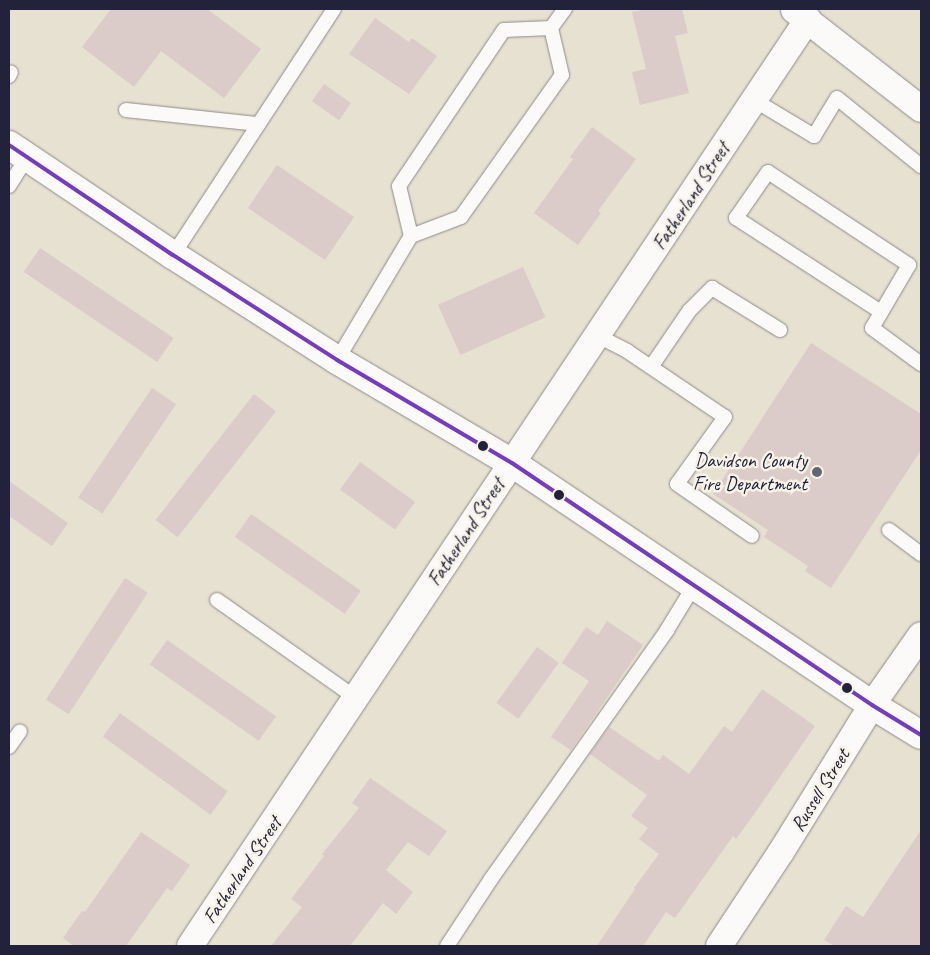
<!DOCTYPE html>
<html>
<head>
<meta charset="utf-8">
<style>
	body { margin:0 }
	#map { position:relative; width:930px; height:955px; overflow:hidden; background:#e7e1d2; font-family:Caveat,sans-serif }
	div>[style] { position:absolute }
	.building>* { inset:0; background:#dbcbc9; transform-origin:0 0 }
	.roads { filter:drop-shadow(0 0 1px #8e8b87) drop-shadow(0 0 1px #8e8b87) }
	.service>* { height:14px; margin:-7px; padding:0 7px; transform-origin:7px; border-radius:7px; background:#fbfaf8 }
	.minor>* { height:26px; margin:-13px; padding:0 13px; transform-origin:13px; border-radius:13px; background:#fbfaf8 }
	.secondary>* { height:28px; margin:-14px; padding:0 14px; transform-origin:14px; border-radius:14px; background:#fbfaf8 }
	.bus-1>* { height:4px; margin:-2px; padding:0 2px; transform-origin:2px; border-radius:2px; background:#753cbe }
	.dots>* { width:14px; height:14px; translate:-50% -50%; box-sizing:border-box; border:2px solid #f7f3e8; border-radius:50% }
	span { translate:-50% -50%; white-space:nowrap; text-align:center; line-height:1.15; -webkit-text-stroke:5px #f7f3e8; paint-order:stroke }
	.street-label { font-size:20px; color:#22223b }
	.poi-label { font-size:20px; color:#22223b }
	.right { translate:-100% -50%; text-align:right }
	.frame { position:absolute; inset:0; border:10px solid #22223b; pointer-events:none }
</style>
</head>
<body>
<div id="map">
	<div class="building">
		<div style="clip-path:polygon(111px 9px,207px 9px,261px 49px,224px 98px,161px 51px,134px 87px,82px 47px)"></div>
		<div style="clip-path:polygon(647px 9px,682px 9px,688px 33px,675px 36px,689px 93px,640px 105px,632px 72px,646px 69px,632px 12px)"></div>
		<div style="clip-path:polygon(375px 18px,409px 42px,412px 38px,437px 56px,409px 94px,349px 54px)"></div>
		<div style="left:324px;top:84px;width:33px;height:21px;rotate:35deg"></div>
		<div style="clip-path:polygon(592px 127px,636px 159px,598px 211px,601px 213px,578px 245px,534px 213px,573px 159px,570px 157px)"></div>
		<div style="left:277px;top:165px;width:93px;height:52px;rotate:34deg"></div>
		<div style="left:40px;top:248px;width:161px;height:29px;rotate:34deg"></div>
		<div style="left:523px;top:267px;width:55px;height:93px;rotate:66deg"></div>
		<div style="clip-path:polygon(811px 343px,921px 414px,921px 450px,831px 588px,805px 571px,808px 566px,764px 537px,768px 530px,713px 494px)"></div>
		<div style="left:152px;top:388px;width:29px;height:132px;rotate:34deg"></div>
		<div style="left:254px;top:394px;width:28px;height:160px;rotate:38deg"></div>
		<div style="left:360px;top:462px;width:68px;height:34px;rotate:36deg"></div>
		<div style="clip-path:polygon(9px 481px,68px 523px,52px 546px,9px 516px)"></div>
		<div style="left:251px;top:514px;width:134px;height:28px;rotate:35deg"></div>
		<div style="left:125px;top:578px;width:27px;height:145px;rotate:33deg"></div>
		<div style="clip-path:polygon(607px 621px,643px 645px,571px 750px,551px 737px,589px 681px,562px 663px,586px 627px,598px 635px)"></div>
		<div style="left:167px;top:640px;width:133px;height:30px;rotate:35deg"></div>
		<div style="left:537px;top:647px;width:27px;height:69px;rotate:36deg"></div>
		<div style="clip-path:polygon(762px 689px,815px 726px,755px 813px,736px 839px,733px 836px,675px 918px,666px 912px,643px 946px,597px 946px,635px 889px,634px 888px,659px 854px,639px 839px,648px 828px,631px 816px,647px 795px,590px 754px,609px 727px,659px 761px,663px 755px,689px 774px,724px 726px,732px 732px)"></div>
		<div style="left:120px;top:713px;width:133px;height:29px;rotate:36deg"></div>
		<div style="clip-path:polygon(370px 778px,447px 831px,429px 856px,408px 842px,386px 870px,413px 892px,396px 914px,383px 903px,350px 946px,271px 946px,302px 907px,291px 899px,324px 856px,322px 854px,359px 808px,352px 803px)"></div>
		<div style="clip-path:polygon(921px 830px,921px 946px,834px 946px,824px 940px,846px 906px,863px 917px)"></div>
		<div style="clip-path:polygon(141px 832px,190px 865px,172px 891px,167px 888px,126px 946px,74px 946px,63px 938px,82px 911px,85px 912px)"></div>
	</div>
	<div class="roads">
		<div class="service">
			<div style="left:9px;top:76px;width:4px;rotate:-63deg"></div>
			<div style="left:754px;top:100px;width:70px;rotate:31deg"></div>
			<div style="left:814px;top:136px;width:44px;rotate:-58.8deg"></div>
			<div style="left:837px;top:98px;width:108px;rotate:39deg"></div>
			<div style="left:126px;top:110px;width:133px;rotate:6.1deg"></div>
			<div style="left:9px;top:186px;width:34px;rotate:-58deg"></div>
			<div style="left:411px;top:236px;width:51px;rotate:-103.5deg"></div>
			<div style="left:399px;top:186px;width:188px;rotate:-56.1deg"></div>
			<div style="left:504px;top:30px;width:47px;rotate:-2.4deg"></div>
			<div style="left:173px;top:255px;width:294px;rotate:-56.8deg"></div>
			<div style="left:881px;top:312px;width:173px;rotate:-147deg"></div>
			<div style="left:736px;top:218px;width:56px;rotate:-55.2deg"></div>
			<div style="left:768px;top:172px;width:169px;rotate:33.4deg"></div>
			<div style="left:909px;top:265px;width:73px;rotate:120.4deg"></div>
			<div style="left:872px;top:328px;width:61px;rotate:36.3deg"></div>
			<div style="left:598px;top:336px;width:33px;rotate:27deg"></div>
			<div style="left:627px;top:351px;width:118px;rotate:34deg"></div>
			<div style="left:725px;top:417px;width:82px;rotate:125.6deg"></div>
			<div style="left:677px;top:484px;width:91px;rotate:34.7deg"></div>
			<div style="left:337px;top:360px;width:144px;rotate:-59.2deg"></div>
			<div style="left:411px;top:236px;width:53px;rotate:-20.8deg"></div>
			<div style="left:461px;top:217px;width:174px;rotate:-54.6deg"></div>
			<div style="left:562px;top:75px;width:48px;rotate:-103.2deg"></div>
			<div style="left:551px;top:28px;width:24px;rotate:-54deg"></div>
			<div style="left:651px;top:367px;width:68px;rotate:-55.8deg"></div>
			<div style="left:689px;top:311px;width:33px;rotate:-45deg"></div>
			<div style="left:712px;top:288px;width:80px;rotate:31.7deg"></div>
			<div style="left:889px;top:530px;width:40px;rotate:37deg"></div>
			<div style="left:217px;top:600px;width:170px;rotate:35.2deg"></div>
			<div style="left:9px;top:747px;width:19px;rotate:-55deg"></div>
			<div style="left:447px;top:946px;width:80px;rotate:-56.7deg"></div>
			<div style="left:491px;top:879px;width:305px;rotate:-54.7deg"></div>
			<div style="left:667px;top:630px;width:52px;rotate:-58.5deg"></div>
		</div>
		<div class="minor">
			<div style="left:794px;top:10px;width:161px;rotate:37.9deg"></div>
			<div style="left:190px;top:946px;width:1114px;rotate:-56.31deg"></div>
			<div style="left:719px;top:946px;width:113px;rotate:-56.6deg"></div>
			<div style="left:781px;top:852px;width:173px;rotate:-58.2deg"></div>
			<div style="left:872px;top:705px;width:85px;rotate:-55deg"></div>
		</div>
		<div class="secondary">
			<div style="left:9px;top:145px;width:197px;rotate:33.9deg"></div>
			<div style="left:173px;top:255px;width:195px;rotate:32.6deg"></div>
			<div style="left:337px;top:360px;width:203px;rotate:30.5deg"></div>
			<div style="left:512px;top:463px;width:434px;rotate:33.9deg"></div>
			<div style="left:872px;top:705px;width:57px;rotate:31.5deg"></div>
		</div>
	</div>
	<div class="bus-1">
		<div style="left:9px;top:145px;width:197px;rotate:33.9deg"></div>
		<div style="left:173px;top:255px;width:195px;rotate:32.6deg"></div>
		<div style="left:337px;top:360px;width:203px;rotate:30.5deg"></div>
		<div style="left:512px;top:463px;width:434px;rotate:33.9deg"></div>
		<div style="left:872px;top:705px;width:57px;rotate:31.5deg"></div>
	</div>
	<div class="dots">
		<div style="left:483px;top:446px;background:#22223b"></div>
		<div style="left:817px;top:472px;background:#676570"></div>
		<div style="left:559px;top:495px;background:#22223b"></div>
		<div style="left:847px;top:688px;background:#22223b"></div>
	</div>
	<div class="street-label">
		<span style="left:691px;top:196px;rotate:-57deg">Fatherland Street</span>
		<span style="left:466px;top:532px;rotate:-57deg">Fatherland Street</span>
		<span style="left:820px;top:790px;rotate:-58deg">Russell Street</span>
		<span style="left:242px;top:870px;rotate:-56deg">Fatherland Street</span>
	</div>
	<div class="poi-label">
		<span class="right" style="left:807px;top:472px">Davidson County<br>Fire Department</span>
	</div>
	<div class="frame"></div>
</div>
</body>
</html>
